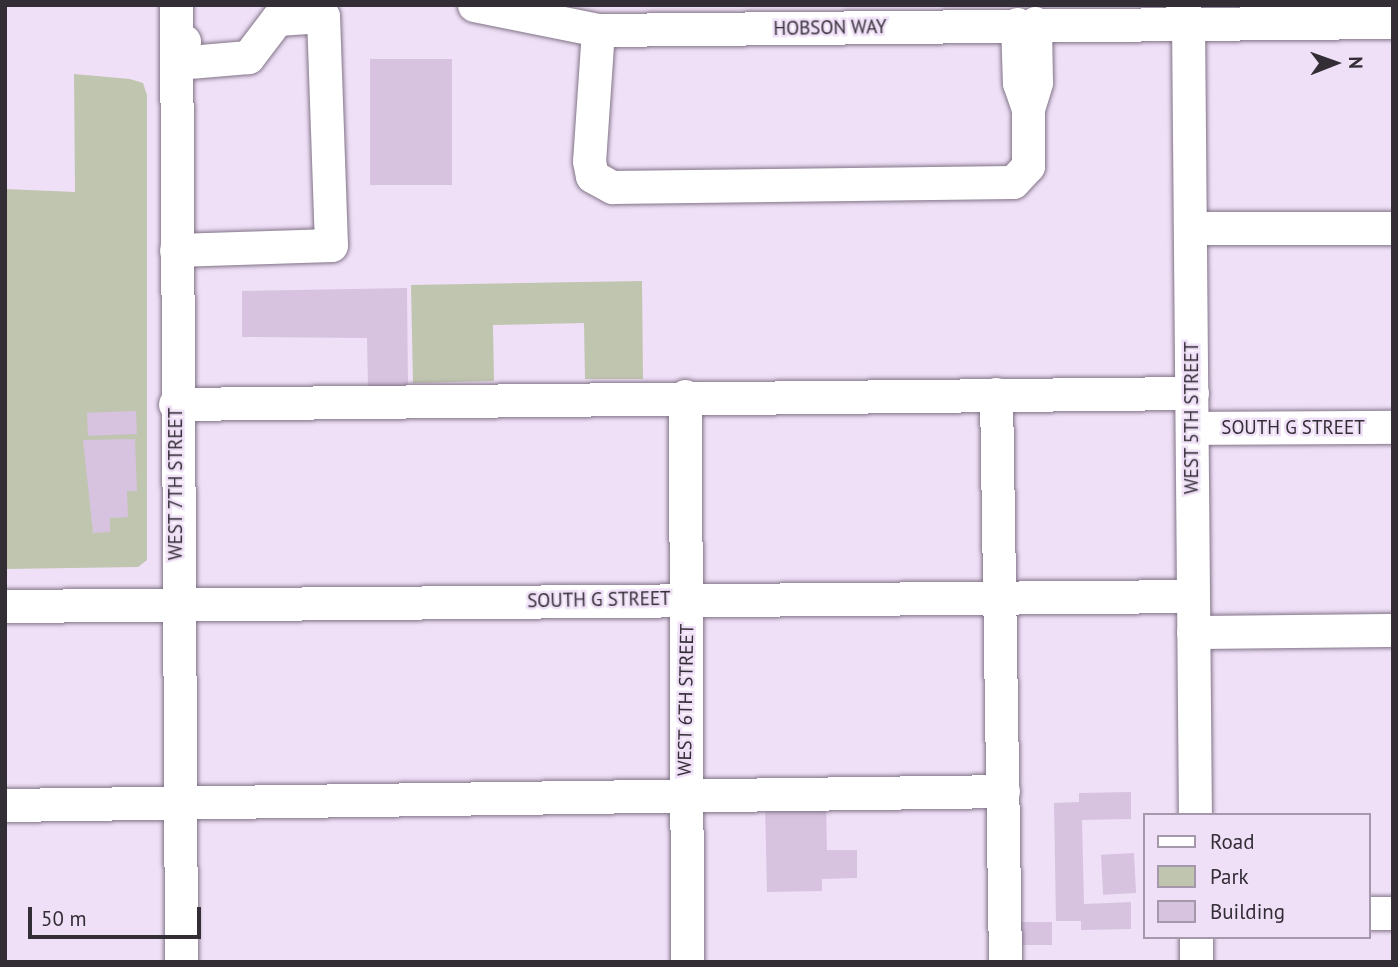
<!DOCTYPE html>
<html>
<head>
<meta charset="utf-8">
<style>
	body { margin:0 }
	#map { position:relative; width:1398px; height:967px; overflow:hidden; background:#efe0f7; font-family:"PT Sans",sans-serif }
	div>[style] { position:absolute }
	.green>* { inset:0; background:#c0c5af }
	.building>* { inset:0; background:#d7c2e0; transform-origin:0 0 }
	.roads { filter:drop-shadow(0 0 2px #817387) drop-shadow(0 0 2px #817387) }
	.minor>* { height:33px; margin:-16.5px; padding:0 16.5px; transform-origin:16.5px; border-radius:16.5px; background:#fff }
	span { translate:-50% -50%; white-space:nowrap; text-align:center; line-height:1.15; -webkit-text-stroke:5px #efe0f7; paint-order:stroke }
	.street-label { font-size:19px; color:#332d36 }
	.frame { position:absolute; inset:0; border:7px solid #332d36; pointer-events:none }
	.legend { position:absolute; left:1143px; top:813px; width:228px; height:126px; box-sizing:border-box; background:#efe0f7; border:2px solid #a498aa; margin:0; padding:9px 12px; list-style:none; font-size:21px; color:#332d36 }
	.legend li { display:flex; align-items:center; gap:14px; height:35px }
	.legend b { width:35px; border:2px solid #a498aa }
	.north { position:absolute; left:1300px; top:28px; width:70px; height:70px; -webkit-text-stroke:5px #efe0f7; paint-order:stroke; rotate:89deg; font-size:19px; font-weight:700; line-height:28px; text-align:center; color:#332d36 }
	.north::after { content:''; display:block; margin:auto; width:24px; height:32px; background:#332d36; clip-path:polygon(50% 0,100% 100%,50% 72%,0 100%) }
	.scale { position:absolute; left:28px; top:907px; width:173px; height:32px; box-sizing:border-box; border:4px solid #332d36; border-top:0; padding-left:9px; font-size:21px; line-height:24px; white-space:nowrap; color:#332d36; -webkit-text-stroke:5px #efe0f7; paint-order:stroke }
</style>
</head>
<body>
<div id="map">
	<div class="green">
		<div style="clip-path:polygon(74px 74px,130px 79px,143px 83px,147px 95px,147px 560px,138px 567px,5px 569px,5px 189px,75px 192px)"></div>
		<div style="clip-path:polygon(642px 281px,643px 379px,585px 379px,584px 323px,493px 325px,494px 381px,413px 383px,411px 285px)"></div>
	</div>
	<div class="building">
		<div style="left:370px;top:59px;width:82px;height:126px"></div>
		<div style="clip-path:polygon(407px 288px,408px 388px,368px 388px,367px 338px,242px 337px,242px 291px)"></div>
		<div style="left:136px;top:411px;width:23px;height:49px;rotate:88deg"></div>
		<div style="clip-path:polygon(135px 439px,137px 491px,127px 491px,128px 517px,110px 518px,110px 532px,93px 533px,83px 440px)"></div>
		<div style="clip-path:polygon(1131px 792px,1131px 819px,1082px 820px,1084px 904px,1131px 902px,1131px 929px,1081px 930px,1081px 921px,1056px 921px,1054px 803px,1079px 802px,1079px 793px)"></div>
		<div style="clip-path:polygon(826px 803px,827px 850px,857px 850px,857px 878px,822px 879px,822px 891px,767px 892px,765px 805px)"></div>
		<div style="left:1134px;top:853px;width:40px;height:33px;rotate:87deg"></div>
		<div style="left:1052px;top:922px;width:23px;height:40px;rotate:90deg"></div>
	</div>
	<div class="roads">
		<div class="minor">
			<div style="left:176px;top:5px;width:957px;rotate:89.7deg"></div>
			<div style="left:474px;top:5px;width:126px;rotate:11.4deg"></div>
			<div style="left:598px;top:30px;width:795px;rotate:-0.58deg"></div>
			<div style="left:1182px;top:5px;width:16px;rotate:68deg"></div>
			<div style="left:1188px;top:20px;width:795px;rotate:89.5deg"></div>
			<div style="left:1017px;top:24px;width:59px;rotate:88.1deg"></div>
			<div style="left:1019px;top:83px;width:28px;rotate:71deg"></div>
			<div style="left:1028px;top:109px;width:28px;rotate:-73deg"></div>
			<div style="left:1036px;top:82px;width:59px;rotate:-91deg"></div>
			<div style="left:598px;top:30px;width:131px;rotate:93.9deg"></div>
			<div style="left:589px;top:161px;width:15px;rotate:79deg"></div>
			<div style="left:592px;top:176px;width:23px;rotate:29deg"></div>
			<div style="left:612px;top:187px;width:401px;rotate:-0.7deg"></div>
			<div style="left:1013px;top:182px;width:22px;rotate:-47deg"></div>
			<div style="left:1028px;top:166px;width:57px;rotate:-90deg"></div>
			<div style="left:1191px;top:228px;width:202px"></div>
			<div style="left:176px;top:250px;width:155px;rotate:-1.8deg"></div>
			<div style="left:331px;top:245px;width:229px;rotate:-92deg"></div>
			<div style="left:323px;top:16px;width:46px;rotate:176.3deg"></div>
			<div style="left:277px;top:19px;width:48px;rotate:127.3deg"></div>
			<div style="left:248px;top:57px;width:71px;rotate:175.2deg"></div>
			<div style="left:177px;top:63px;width:23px;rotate:-72deg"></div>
			<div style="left:996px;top:394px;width:568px;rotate:89.09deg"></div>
			<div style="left:685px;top:396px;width:566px;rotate:89.8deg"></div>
			<div style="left:175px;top:404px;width:1017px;rotate:-0.62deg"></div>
			<div style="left:1193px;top:428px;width:200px;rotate:-0.3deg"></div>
			<div style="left:5px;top:606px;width:1188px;rotate:-0.48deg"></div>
			<div style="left:1193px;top:632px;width:200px;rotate:-0.6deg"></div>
			<div style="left:5px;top:805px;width:998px;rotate:-0.8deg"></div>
			<div style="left:1368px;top:913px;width:25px"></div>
			<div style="left:1196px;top:937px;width:25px;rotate:90deg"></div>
		</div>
	</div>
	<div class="street-label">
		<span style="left:830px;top:28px;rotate:-1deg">HOBSON WAY</span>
		<span style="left:1192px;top:418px;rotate:-90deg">WEST 5TH STREET</span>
		<span style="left:1293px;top:428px">SOUTH G STREET</span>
		<span style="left:176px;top:484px;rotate:-90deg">WEST 7TH STREET</span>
		<span style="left:599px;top:600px;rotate:-1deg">SOUTH G STREET</span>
		<span style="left:686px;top:700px;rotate:-89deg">WEST 6TH STREET</span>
	</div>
	<div class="frame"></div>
	<ul class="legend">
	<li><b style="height:9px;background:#fff"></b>Road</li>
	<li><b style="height:19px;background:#c0c5af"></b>Park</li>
	<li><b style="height:19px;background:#d7c2e0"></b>Building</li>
	</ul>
	<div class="north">N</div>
	<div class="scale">50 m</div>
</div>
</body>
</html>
